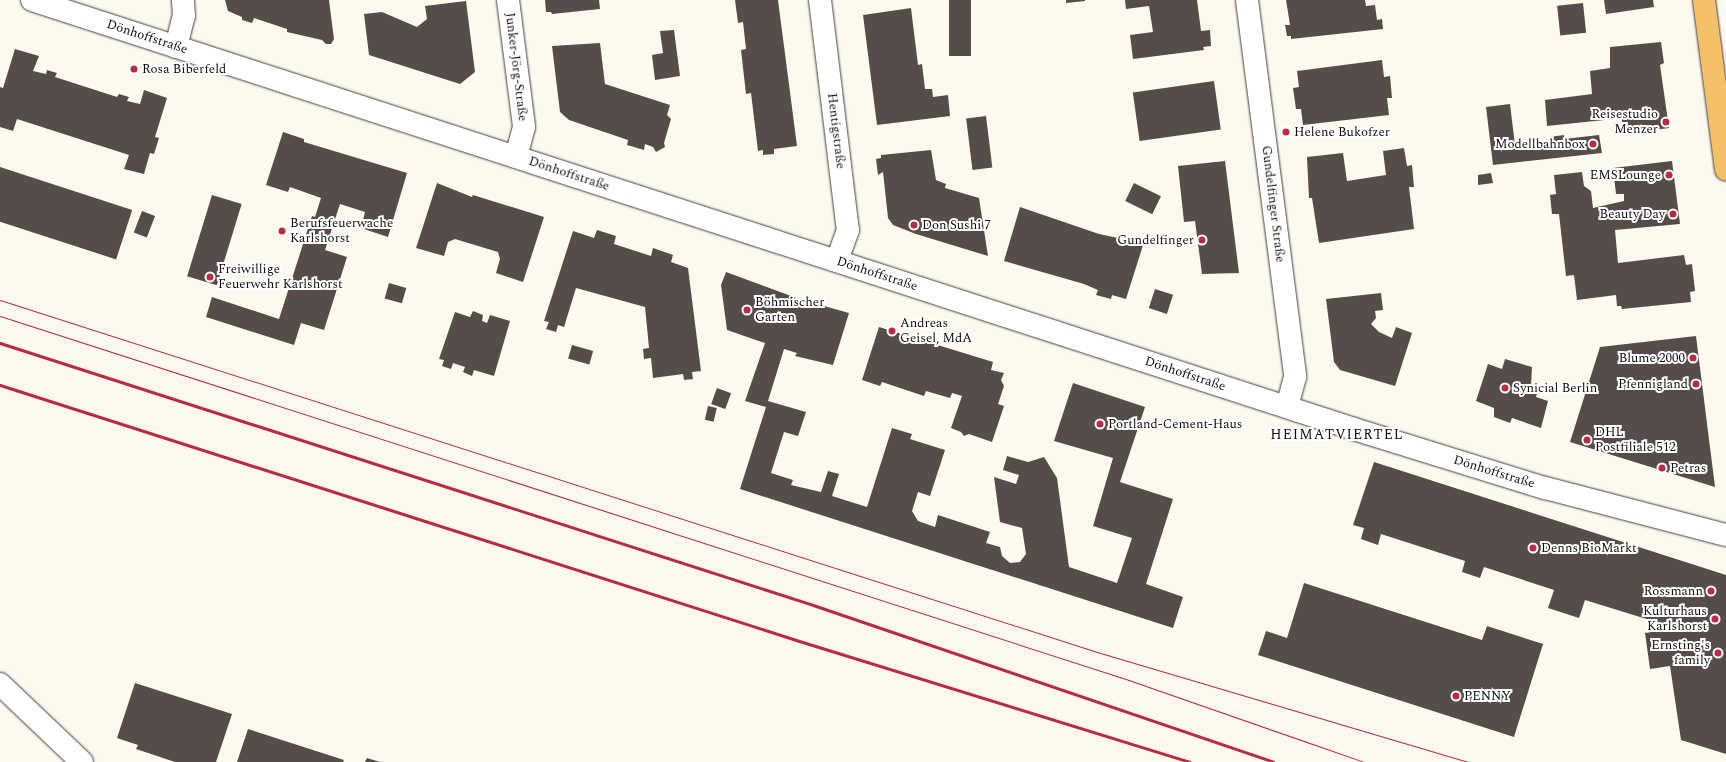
<!DOCTYPE html>
<html>
<head>
<meta charset="utf-8">
<style>
	body { margin:0 }
	#map { position:relative; width:1726px; height:762px; overflow:hidden; background:#fef9ee; font-family:Spectral,serif }
	div>[style] { position:absolute }
	.building>* { inset:0; background:#564d4a; transform-origin:0 0 }
	.roads { filter:drop-shadow(0 0 1px #404040) drop-shadow(0 0 1px #404040) }
	.minor>* { height:22px; margin:-11px; padding:0 11px; transform-origin:11px; border-radius:11px; background:#fff }
	.major>* { height:22px; margin:-11px; padding:0 11px; transform-origin:11px; border-radius:11px; background:#f4c169 }
	.tram>* { height:1px; margin:-0.5px; padding:0 0.5px; transform-origin:0.5px; border-radius:0.5px; background:#b92a43 }
	.rail>* { height:3px; margin:-1.5px; padding:0 1.5px; transform-origin:1.5px; border-radius:1.5px; background:#b92a43 }
	.dots>* { width:11px; height:11px; translate:-50% -50%; box-sizing:border-box; border:2px solid #fff; border-radius:50% }
	span { translate:-50% -50%; white-space:nowrap; text-align:center; line-height:1.15; -webkit-text-stroke:4px #fff; paint-order:stroke }
	.street-label { font-size:13px; color:#0d0d0d }
	.poi-label { font-size:13px; color:#0d0d0d }
	.left { translate:0 -50%; text-align:left }
	.right { translate:-100% -50%; text-align:right }
	.neighbourhood-label { font-size:14px; color:#0d0d0d; letter-spacing:1px }
</style>
</head>
<body>
<div id="map">
	<div class="building">
		<div style="clip-path:polygon(225px 0,329px 0,334px 39px,331px 44px,326px 44px,322px 40px,287px 32px,287px 29px,254px 18px,252px 23px,242px 20px,242px 17px,228px 11px)"></div>
		<div style="clip-path:polygon(545px 0,599px 0,600px 9px,552px 14px,551px 12px,546px 12px)"></div>
		<div style="clip-path:polygon(735px 0,778px 0,797px 146px,774px 149px,774px 154px,763px 155px,763px 150px,758px 151px,751px 93px,746px 94px,741px 50px,746px 49px,743px 22px,738px 23px)"></div>
		<div style="left:949px;top:0;width:22px;height:56px"></div>
		<div style="clip-path:polygon(1066px 0,1085px 0,1085px 1px,1066px 3px)"></div>
		<div style="clip-path:polygon(1125px 0,1197px 0,1201px 31px,1210px 30px,1211px 46px,1203px 47px,1204px 50px,1133px 59px,1130px 35px,1153px 32px,1149px 6px,1126px 9px)"></div>
		<div style="clip-path:polygon(1286px 0,1365px 0,1366px 6px,1375px 5px,1377px 20px,1382px 19px,1383px 29px,1291px 39px,1291px 36px,1287px 36px,1285px 25px,1290px 25px)"></div>
		<div style="clip-path:polygon(1604px 0,1653px 0,1654px 7px,1606px 14px)"></div>
		<div style="clip-path:polygon(466px 1px,475px 72px,460px 84px,369px 55px,364px 14px,382px 12px,417px 27px,427px 19px,425px 6px)"></div>
		<div style="left:1583px;top:3px;width:30px;height:26px;rotate:84deg"></div>
		<div style="clip-path:polygon(911px 8px,918px 65px,922px 64px,925px 89px,932px 89px,933px 97px,948px 95px,950px 116px,877px 125px,863px 15px)"></div>
		<div style="clip-path:polygon(674px 30px,680px 76px,655px 80px,652px 55px,663px 53px,660px 31px)"></div>
		<div style="clip-path:polygon(1661px 42px,1664px 63px,1660px 65px,1669px 128px,1624px 134px,1621px 115px,1614px 119px,1547px 126px,1545px 100px,1592px 94px,1590px 71px,1610px 68px,1610px 47px)"></div>
		<div style="clip-path:polygon(600px 43px,605px 84px,670px 105px,667px 115px,671px 119px,664px 143px,665px 147px,656px 152px,653px 147px,645px 144px,644px 150px,627px 145px,628px 140px,569px 120px,560px 112px,552px 46px)"></div>
		<div style="clip-path:polygon(15px 49px,39px 56px,33px 71px,46px 74px,47px 70px,57px 73px,55px 77px,117px 97px,119px 94px,129px 97px,127px 101px,140px 104px,144px 90px,167px 98px,155px 137px,159px 138px,154px 154px,150px 153px,144px 174px,124px 169px,129px 155px,17px 119px,13px 131px,0 127px,0 87px,3px 88px)"></div>
		<div style="clip-path:polygon(1382px 60px,1384px 77px,1390px 76px,1392px 98px,1387px 98px,1389px 115px,1303px 125px,1301px 109px,1296px 109px,1293px 88px,1299px 87px,1297px 71px)"></div>
		<div style="left:1214px;top:81px;width:49px;height:82px;rotate:82deg"></div>
		<div style="clip-path:polygon(1510px 104px,1515px 145px,1549px 141px,1549px 137px,1564px 135px,1564px 139px,1599px 135px,1602px 153px,1493px 165px,1486px 107px)"></div>
		<div style="left:986px;top:116px;width:52px;height:20px;rotate:83deg"></div>
		<div style="clip-path:polygon(283px 132px,304px 139px,304px 142px,407px 173px,388px 237px,361px 228px,365px 212px,340px 204px,325px 250px,347px 257px,324px 330px,301px 323px,294px 345px,206px 317px,212px 297px,279px 319px,312px 216px,315px 217px,321px 198px,290px 187px,288px 192px,266px 185px)"></div>
		<div style="clip-path:polygon(1404px 148px,1407px 166px,1412px 165px,1414px 187px,1409px 187px,1414px 229px,1319px 243px,1312px 198px,1309px 198px,1307px 157px,1343px 153px,1347px 181px,1386px 175px,1383px 151px)"></div>
		<div style="clip-path:polygon(931px 150px,936px 180px,946px 184px,945px 188px,979px 198px,988px 256px,916px 234px,893px 225px,888px 218px,883px 172px,878px 175px,876px 159px,881px 158px,881px 155px)"></div>
		<div style="clip-path:polygon(1225px 161px,1239px 273px,1202px 274px,1195px 221px,1184px 222px,1178px 166px)"></div>
		<div style="clip-path:polygon(1672px 161px,1680px 224px,1615px 230px,1618px 263px,1684px 255px,1686px 265px,1692px 264px,1695px 291px,1690px 292px,1691px 302px,1622px 309px,1621px 306px,1617px 306px,1616px 295px,1577px 300px,1574px 275px,1566px 276px,1559px 214px,1552px 214px,1550px 195px,1556px 194px,1554px 175px,1582px 172px,1584px 186px,1591px 191px,1593px 208px,1624px 201px,1624px 194px,1616px 194px,1613px 168px)"></div>
		<div style="left:0;top:167px;width:139px;height:52px;rotate:18deg"></div>
		<div style="clip-path:polygon(1491px 173px,1493px 183px,1478px 185px,1478px 175px)"></div>
		<div style="clip-path:polygon(437px 183px,472px 197px,473px 195px,544px 217px,523px 282px,496px 273px,500px 259px,498px 252px,455px 239px,448px 242px,444px 256px,416px 248px)"></div>
		<div style="left:1134px;top:183px;width:30px;height:20px;rotate:26deg"></div>
		<div style="left:212px;top:195px;width:31px;height:85px;rotate:17deg"></div>
		<div style="clip-path:polygon(1020px 207px,1099px 234px,1123px 239px,1124px 235px,1144px 242px,1126px 299px,1112px 295px,1111px 299px,1096px 295px,1098px 290px,1084px 284px,1004px 261px)"></div>
		<div style="left:142px;top:211px;width:14px;height:23px;rotate:21deg"></div>
		<div style="clip-path:polygon(597px 230px,616px 236px,614px 244px,651px 256px,653px 248px,673px 255px,671px 262px,688px 268px,701px 371px,692px 372px,693px 379px,684px 380px,683px 374px,653px 378px,651px 358px,644px 359px,643px 349px,649px 348px,645px 307px,576px 288px,564px 327px,558px 325px,556px 332px,546px 329px,549px 322px,544px 321px,573px 231px,594px 238px)"></div>
		<div style="clip-path:polygon(726px 272px,799px 299px,849px 313px,833px 365px,795px 356px,797px 353px,784px 349px,768px 401px,806px 412px,798px 436px,784px 432px,771px 473px,793px 480px,791px 485px,821px 492px,828px 471px,839px 474px,832px 496px,867px 507px,892px 428px,912px 434px,910px 439px,945px 450px,930px 496px,918px 492px,912px 511px,918px 521px,935px 527px,938px 515px,990px 532px,986px 543px,1000px 547px,1002px 556px,1010px 563px,1020px 562px,1026px 554px,1022px 528px,1000px 522px,994px 477px,1016px 484px,1019px 475px,1003px 470px,1007px 456px,1028px 462px,1044px 457px,1057px 478px,1069px 567px,1117px 583px,1132px 538px,1093px 526px,1113px 458px,1054px 441px,1073px 383px,1145px 407px,1120px 482px,1173px 499px,1146px 584px,1183px 597px,1173px 628px,740px 489px,766px 407px,745px 401px,765px 343px,727px 330px,721px 285px)"></div>
		<div style="left:389px;top:283px;width:18px;height:16px;rotate:16deg"></div>
		<div style="left:1155px;top:289px;width:19px;height:20px;rotate:18deg"></div>
		<div style="clip-path:polygon(1381px 293px,1383px 310px,1375px 311px,1376px 318px,1371px 324px,1379px 332px,1392px 338px,1396px 327px,1412px 333px,1395px 386px,1340px 370px,1334px 362px,1326px 299px)"></div>
		<div style="clip-path:polygon(473px 311px,483px 315px,482px 321px,487px 323px,490px 315px,510px 321px,494px 376px,474px 370px,472px 376px,463px 372px,465px 367px,453px 363px,451px 369px,442px 366px,444px 360px,439px 359px,455px 312px,470px 317px)"></div>
		<div style="clip-path:polygon(879px 327px,993px 362px,991px 370px,1004px 373px,1001px 380px,1004px 386px,998px 404px,1004px 406px,992px 442px,969px 434px,964px 436px,961px 432px,951px 428px,962px 396px,952px 393px,950px 398px,926px 391px,924px 396px,882px 382px,880px 386px,862px 380px)"></div>
		<div style="clip-path:polygon(1696px 336px,1715px 487px,1570px 442px,1600px 347px)"></div>
		<div style="left:572px;top:345px;width:22px;height:14px;rotate:16deg"></div>
		<div style="clip-path:polygon(1505px 359px,1532px 367px,1531px 387px,1538px 390px,1536px 397px,1548px 401px,1541px 428px,1512px 418px,1510px 423px,1494px 417px,1494px 408px,1476px 401px,1488px 364px,1502px 369px)"></div>
		<div style="left:717px;top:388px;width:15px;height:17px;rotate:20deg"></div>
		<div style="left:708px;top:406px;width:9px;height:14px;rotate:13deg"></div>
		<div style="clip-path:polygon(1374px 462px,1726px 575px,1726px 754px,1681px 740px,1670px 666px,1650px 669px,1645px 633px,1666px 630px,1666px 625px,1585px 600px,1579px 618px,1548px 608px,1554px 590px,1484px 567px,1480px 578px,1462px 572px,1465px 561px,1381px 534px,1378px 545px,1361px 539px,1364px 528px,1353px 525px)"></div>
		<div style="clip-path:polygon(1304px 583px,1482px 640px,1487px 626px,1543px 644px,1514px 737px,1258px 655px,1266px 631px,1287px 638px)"></div>
		<div style="clip-path:polygon(135px 683px,232px 714px,216px 762px,175px 762px,136px 749px,138px 745px,117px 738px)"></div>
		<div style="clip-path:polygon(248px 729px,344px 760px,343px 762px,237px 762px)"></div>
		<div style="clip-path:polygon(367px 758px,380px 762px,365px 762px)"></div>
	</div>
	<div class="roads">
		<div class="minor">
			<div style="left:32px;top:0;width:1390px;rotate:17.98deg"></div>
			<div style="left:1354px;top:429px;width:200px;rotate:17.2deg"></div>
			<div style="left:1545px;top:488px;width:187px;rotate:14.6deg"></div>
			<div style="left:508px;top:0;width:128px;rotate:82.8deg"></div>
			<div style="left:524px;top:127px;width:31px;rotate:105deg"></div>
			<div style="left:820px;top:0;width:232px;rotate:83.1deg"></div>
			<div style="left:848px;top:230px;width:33px;rotate:110deg"></div>
			<div style="left:1247px;top:0;width:380px;rotate:82.7deg"></div>
			<div style="left:1295px;top:377px;width:31px;rotate:105deg"></div>
			<div style="left:176px;top:47px;width:32px;rotate:-76deg"></div>
			<div style="left:184px;top:16px;width:16px;rotate:-94deg"></div>
			<div style="left:0;top:684px;width:113px;rotate:43.6deg"></div>
		</div>
		<div class="major">
			<div style="left:1704px;top:0;width:171px;rotate:82.6deg"></div>
		</div>
	</div>
	<div class="tram">
		<div style="left:0;top:300px;width:1152px;rotate:17.79deg"></div>
		<div style="left:1097px;top:652px;width:388px;rotate:16.5deg"></div>
		<div style="left:0;top:316px;width:1177px;rotate:17.87deg"></div>
		<div style="left:1120px;top:677px;width:258px;rotate:19.2deg"></div>
	</div>
	<div class="rail">
		<div style="left:0;top:343px;width:854px;rotate:17.86deg"></div>
		<div style="left:813px;top:605px;width:486px;rotate:18.8deg"></div>
		<div style="left:0;top:385px;width:836px;rotate:17.76deg"></div>
		<div style="left:796px;top:640px;width:412px;rotate:17.2deg"></div>
	</div>
	<div class="dots">
		<div style="left:134px;top:69px;background:#b92a43"></div>
		<div style="left:1666px;top:122px;background:#b92a43"></div>
		<div style="left:1286px;top:132px;background:#b92a43"></div>
		<div style="left:1593px;top:144px;background:#b92a43"></div>
		<div style="left:1669px;top:175px;background:#b92a43"></div>
		<div style="left:1673px;top:214px;background:#b92a43"></div>
		<div style="left:914px;top:225px;background:#b92a43"></div>
		<div style="left:282px;top:231px;background:#b92a43"></div>
		<div style="left:1202px;top:240px;background:#b92a43"></div>
		<div style="left:210px;top:277px;background:#b92a43"></div>
		<div style="left:747px;top:310px;background:#b92a43"></div>
		<div style="left:892px;top:331px;background:#b92a43"></div>
		<div style="left:1693px;top:358px;background:#b92a43"></div>
		<div style="left:1696px;top:384px;background:#b92a43"></div>
		<div style="left:1505px;top:388px;background:#b92a43"></div>
		<div style="left:1100px;top:424px;background:#b92a43"></div>
		<div style="left:1587px;top:440px;background:#b92a43"></div>
		<div style="left:1662px;top:468px;background:#b92a43"></div>
		<div style="left:1533px;top:548px;background:#b92a43"></div>
		<div style="left:1711px;top:591px;background:#b92a43"></div>
		<div style="left:1715px;top:619px;background:#b92a43"></div>
		<div style="left:1718px;top:653px;background:#b92a43"></div>
		<div style="left:1456px;top:696px;background:#b92a43"></div>
	</div>
	<div class="street-label">
		<span style="left:147px;top:37px;rotate:18deg">Dönhoffstraße</span>
		<span style="left:516px;top:67px;rotate:83deg">Junker-Jörg-Straße</span>
		<span style="left:836px;top:131px;rotate:83deg">Hentigstraße</span>
		<span style="left:569px;top:174px;rotate:18deg">Dönhoffstraße</span>
		<span style="left:1273px;top:204px;rotate:83deg">Gundelfinger Straße</span>
		<span style="left:877px;top:274px;rotate:18deg">Dönhoffstraße</span>
		<span style="left:1185px;top:374px;rotate:18deg">Dönhoffstraße</span>
		<span style="left:1494px;top:472px;rotate:17deg">Dönhoffstraße</span>
	</div>
	<div class="poi-label">
		<span class="left" style="left:142px;top:69px">Rosa Biberfeld</span>
		<span class="right" style="left:1658px;top:122px">Reisestudio<br>Menzer</span>
		<span class="left" style="left:1294px;top:132px">Helene Bukofzer</span>
		<span class="right" style="left:1585px;top:144px">Modellbahnbox</span>
		<span class="right" style="left:1661px;top:175px">EMSLounge</span>
		<span class="right" style="left:1665px;top:214px">Beauty Day</span>
		<span class="left" style="left:290px;top:231px">Berufsfeuerwache<br>Karlshorst</span>
		<span class="left" style="left:922px;top:225px">Don Sushi 7</span>
		<span class="right" style="left:1194px;top:240px">Gundelfinger</span>
		<span class="left" style="left:218px;top:277px">Freiwillige<br>Feuerwehr Karlshorst</span>
		<span class="left" style="left:755px;top:310px">Böhmischer<br>Garten</span>
		<span class="left" style="left:900px;top:331px">Andreas<br>Geisel, MdA</span>
		<span class="right" style="left:1685px;top:358px">Blume 2000</span>
		<span class="right" style="left:1688px;top:384px">Pfennigland</span>
		<span class="left" style="left:1513px;top:388px">Synicial Berlin</span>
		<span class="left" style="left:1108px;top:424px">Portland-Cement-Haus</span>
		<span class="left" style="left:1595px;top:440px">DHL<br>Postfiliale 512</span>
		<span class="left" style="left:1670px;top:468px">Petras</span>
		<span class="left" style="left:1541px;top:548px">Denns BioMarkt</span>
		<span class="right" style="left:1703px;top:591px">Rossmann</span>
		<span class="right" style="left:1707px;top:619px">Kulturhaus<br>Karlshorst</span>
		<span class="right" style="left:1710px;top:653px">Ernsting's<br>family</span>
		<span class="left" style="left:1464px;top:696px">PENNY</span>
	</div>
	<div class="neighbourhood-label">
		<span style="left:1337px;top:435px">HEIMATVIERTEL</span>
	</div>
</div>
</body>
</html>
